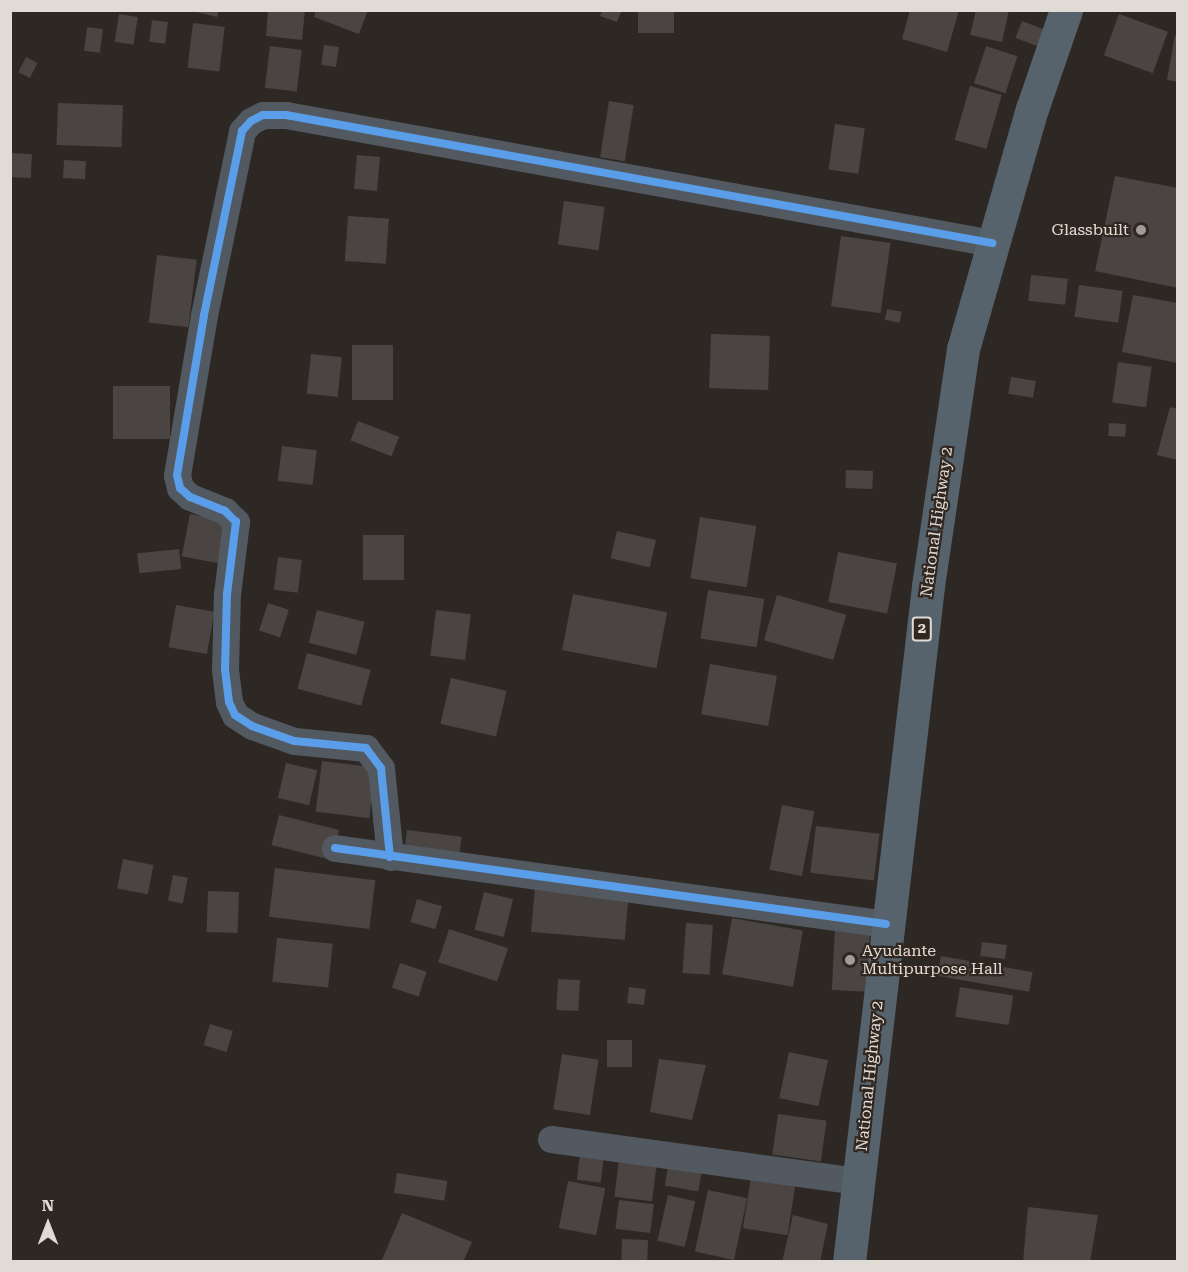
<!DOCTYPE html>
<html>
<head>
<meta charset="utf-8">
<style>
	body { margin:0 }
	#map { position:relative; width:1188px; height:1272px; overflow:hidden; background:#2d2824; font-family:"Roboto Serif",serif }
	div>[style] { position:absolute }
	.building>* { inset:0; background:#4a4542; transform-origin:0 0 }
	.minor>* { height:27px; margin:-13.5px; padding:0 13.5px; transform-origin:13.5px; border-radius:13.5px; background:#525960 }
	.primary>* { height:33px; margin:-16.5px; padding:0 16.5px; transform-origin:16.5px; border-radius:16.5px; background:#57636c }
	.cycleway>* { height:8px; margin:-4px; padding:0 4px; transform-origin:4px; border-radius:4px; background:#5a9eea }
	.dots>* { width:16px; height:16px; translate:-50% -50%; box-sizing:border-box; border:3px solid #312720; border-radius:50% }
	span { translate:-50% -50%; white-space:nowrap; text-align:center; line-height:1.15; -webkit-text-stroke:4.5px #312720; paint-order:stroke }
	.shield-label span { padding:2px 4px; background:#312720; border:2px solid; border-radius:4px; -webkit-text-stroke-width:0 }
	.shield-label { font-size:15px; color:#e1dbd6; font-weight:700 }
	.poi-label { font-size:16px; color:#e1dbd6 }
	.right { translate:-100% -50%; text-align:right }
	.left { translate:0 -50%; text-align:left }
	.street-label { font-size:16px; color:#e1dbd6 }
	.frame { position:absolute; inset:0; border:12px solid #e1dbd6; pointer-events:none }
	.north { position:absolute; left:18px; top:1194px; width:60px; height:60px; -webkit-text-stroke:4px #312720; paint-order:stroke; rotate:0deg; font-size:16px; font-weight:700; line-height:24px; text-align:center; color:#e1dbd6 }
	.north::after { content:''; display:block; margin:auto; width:21px; height:27px; background:#e1dbd6; clip-path:polygon(50% 0,100% 100%,50% 72%,0 100%) }
</style>
</head>
<body>
<div id="map">
	<div class="building">
		<div style="clip-path:polygon(189px 10px,219px 10px,217px 17px)"></div>
		<div style="clip-path:polygon(268px 10px,305px 10px,302px 40px,266px 36px)"></div>
		<div style="clip-path:polygon(316px 10px,368px 10px,359px 34px,314px 17px)"></div>
		<div style="clip-path:polygon(602px 10px,622px 10px,617px 22px,600px 16px)"></div>
		<div style="left:638px;top:10px;width:36px;height:23px"></div>
		<div style="clip-path:polygon(910px 10px,959px 10px,947px 52px,902px 39px)"></div>
		<div style="clip-path:polygon(976px 10px,1009px 10px,1002px 42px,970px 35px)"></div>
		<div style="left:119px;top:14px;width:19px;height:28px;rotate:9deg"></div>
		<div style="left:1119px;top:14px;width:52px;height:44px;rotate:20deg"></div>
		<div style="left:152px;top:20px;width:16px;height:22px;rotate:7deg"></div>
		<div style="left:1022px;top:21px;width:26px;height:18px;rotate:21deg"></div>
		<div style="left:193px;top:23px;width:32px;height:45px;rotate:7deg"></div>
		<div style="left:87px;top:27px;width:16px;height:24px;rotate:7deg"></div>
		<div style="clip-path:polygon(1175px 35px,1178px 35px,1178px 82px,1167px 80px)"></div>
		<div style="left:324px;top:45px;width:15px;height:20px;rotate:8deg"></div>
		<div style="left:270px;top:46px;width:32px;height:42px;rotate:7deg"></div>
		<div style="left:986px;top:46px;width:33px;height:39px;rotate:18deg"></div>
		<div style="left:26px;top:57px;width:13px;height:17px;rotate:27deg"></div>
		<div style="left:970px;top:86px;width:33px;height:56px;rotate:16deg"></div>
		<div style="left:609px;top:101px;width:25px;height:57px;rotate:9deg"></div>
		<div style="left:58px;top:103px;width:65px;height:42px;rotate:2deg"></div>
		<div style="left:835px;top:124px;width:30px;height:46px;rotate:8deg"></div>
		<div style="left:10px;top:153px;width:22px;height:24px;rotate:3deg"></div>
		<div style="left:357px;top:155px;width:23px;height:34px;rotate:5deg"></div>
		<div style="left:64px;top:160px;width:22px;height:18px;rotate:3deg"></div>
		<div style="clip-path:polygon(1115px 176px,1178px 188px,1178px 288px,1095px 271px)"></div>
		<div style="left:564px;top:201px;width:41px;height:44px;rotate:8deg"></div>
		<div style="left:348px;top:216px;width:41px;height:45px;rotate:4deg"></div>
		<div style="left:841px;top:236px;width:50px;height:71px;rotate:8deg"></div>
		<div style="left:157px;top:255px;width:40px;height:68px;rotate:7deg"></div>
		<div style="left:1031px;top:275px;width:37px;height:26px;rotate:6deg"></div>
		<div style="left:1079px;top:285px;width:44px;height:32px;rotate:8deg"></div>
		<div style="clip-path:polygon(1133px 295px,1178px 303px,1178px 363px,1122px 352px)"></div>
		<div style="left:887px;top:309px;width:15px;height:11px;rotate:11deg"></div>
		<div style="left:711px;top:334px;width:59px;height:54px;rotate:2deg"></div>
		<div style="left:352px;top:345px;width:41px;height:55px"></div>
		<div style="left:311px;top:354px;width:31px;height:40px;rotate:6deg"></div>
		<div style="left:1118px;top:362px;width:34px;height:41px;rotate:8deg"></div>
		<div style="left:1011px;top:377px;width:25px;height:17px;rotate:9deg"></div>
		<div style="left:113px;top:386px;width:57px;height:53px"></div>
		<div style="clip-path:polygon(1170px 407px,1178px 409px,1178px 460px,1157px 455px)"></div>
		<div style="left:358px;top:421px;width:44px;height:21px;rotate:21deg"></div>
		<div style="left:1109px;top:423px;width:17px;height:13px;rotate:3deg"></div>
		<div style="left:282px;top:446px;width:35px;height:35px;rotate:7deg"></div>
		<div style="left:846px;top:470px;width:27px;height:18px;rotate:2deg"></div>
		<div style="left:190px;top:514px;width:44px;height:43px;rotate:11deg"></div>
		<div style="left:700px;top:517px;width:57px;height:62px;rotate:9deg"></div>
		<div style="left:617px;top:531px;width:40px;height:28px;rotate:13deg"></div>
		<div style="left:363px;top:535px;width:41px;height:45px"></div>
		<div style="left:179px;top:549px;width:20px;height:42px;rotate:84deg"></div>
		<div style="left:838px;top:552px;width:60px;height:51px;rotate:11deg"></div>
		<div style="left:278px;top:557px;width:24px;height:33px;rotate:7deg"></div>
		<div style="left:708px;top:590px;width:57px;height:49px;rotate:9deg"></div>
		<div style="left:573px;top:594px;width:96px;height:57px;rotate:11deg"></div>
		<div style="left:777px;top:595px;width:72px;height:47px;rotate:16deg"></div>
		<div style="left:268px;top:603px;width:22px;height:29px;rotate:18deg"></div>
		<div style="left:176px;top:605px;width:39px;height:43px;rotate:10deg"></div>
		<div style="left:317px;top:610px;width:49px;height:34px;rotate:14deg"></div>
		<div style="left:436px;top:610px;width:35px;height:46px;rotate:7deg"></div>
		<div style="left:307px;top:653px;width:66px;height:37px;rotate:15deg"></div>
		<div style="left:710px;top:664px;width:68px;height:51px;rotate:10deg"></div>
		<div style="left:451px;top:678px;width:57px;height:47px;rotate:13deg"></div>
		<div style="left:322px;top:761px;width:54px;height:51px;rotate:7deg"></div>
		<div style="left:286px;top:763px;width:32px;height:36px;rotate:13deg"></div>
		<div style="left:782px;top:805px;width:33px;height:66px;rotate:11deg"></div>
		<div style="left:279px;top:815px;width:62px;height:31px;rotate:14deg"></div>
		<div style="left:816px;top:826px;width:64px;height:47px;rotate:7deg"></div>
		<div style="left:407px;top:830px;width:55px;height:18px;rotate:7deg"></div>
		<div style="left:123px;top:859px;width:31px;height:30px;rotate:11deg"></div>
		<div style="left:275px;top:868px;width:101px;height:49px;rotate:7deg"></div>
		<div style="left:173px;top:875px;width:15px;height:26px;rotate:11deg"></div>
		<div style="left:535px;top:887px;width:94px;height:45px;rotate:5deg"></div>
		<div style="left:208px;top:891px;width:31px;height:41px;rotate:2deg"></div>
		<div style="left:484px;top:892px;width:30px;height:39px;rotate:14deg"></div>
		<div style="left:417px;top:899px;width:26px;height:24px;rotate:16deg"></div>
		<div style="left:732px;top:918px;width:72px;height:57px;rotate:10deg"></div>
		<div style="left:686px;top:923px;width:27px;height:50px;rotate:4deg"></div>
		<div style="left:449px;top:929px;width:62px;height:35px;rotate:18deg"></div>
		<div style="left:835px;top:929px;width:35px;height:61px;rotate:3deg"></div>
		<div style="left:277px;top:938px;width:56px;height:44px;rotate:6deg"></div>
		<div style="left:982px;top:942px;width:25px;height:14px;rotate:7deg"></div>
		<div style="left:941px;top:956px;width:93px;height:20px;rotate:10deg"></div>
		<div style="left:400px;top:963px;width:28px;height:26px;rotate:18deg"></div>
		<div style="left:558px;top:979px;width:22px;height:31px;rotate:3deg"></div>
		<div style="left:629px;top:987px;width:17px;height:16px;rotate:7deg"></div>
		<div style="left:960px;top:987px;width:54px;height:30px;rotate:9deg"></div>
		<div style="left:210px;top:1024px;width:24px;height:22px;rotate:17deg"></div>
		<div style="left:607px;top:1040px;width:25px;height:27px"></div>
		<div style="left:789px;top:1052px;width:40px;height:47px;rotate:12deg"></div>
		<div style="left:562px;top:1054px;width:37px;height:56px;rotate:9deg"></div>
		<div style="clip-path:polygon(659px 1059px,706px 1065px,692px 1120px,650px 1112px)"></div>
		<div style="left:778px;top:1114px;width:49px;height:41px;rotate:8deg"></div>
		<div style="left:581px;top:1146px;width:24px;height:34px;rotate:7deg"></div>
		<div style="left:620px;top:1151px;width:38px;height:46px;rotate:7deg"></div>
		<div style="left:670px;top:1156px;width:34px;height:30px;rotate:10deg"></div>
		<div style="left:752px;top:1171px;width:45px;height:58px;rotate:9deg"></div>
		<div style="left:397px;top:1173px;width:51px;height:20px;rotate:9deg"></div>
		<div style="left:568px;top:1181px;width:38px;height:48px;rotate:11deg"></div>
		<div style="left:708px;top:1190px;width:40px;height:63px;rotate:12deg"></div>
		<div style="left:668px;top:1195px;width:28px;height:47px;rotate:13deg"></div>
		<div style="left:619px;top:1200px;width:35px;height:29px;rotate:7deg"></div>
		<div style="clip-path:polygon(1028px 1207px,1098px 1215px,1090px 1262px,1023px 1262px)"></div>
		<div style="clip-path:polygon(402px 1213px,472px 1242px,463px 1262px,381px 1262px)"></div>
		<div style="clip-path:polygon(793px 1215px,828px 1224px,820px 1262px,782px 1262px)"></div>
		<div style="left:622px;top:1239px;width:26px;height:23px;rotate:2deg"></div>
	</div>
	<div class="minor">
		<div style="left:335px;top:848px;width:556px;rotate:7.85deg"></div>
		<div style="left:390px;top:857px;width:89px;rotate:-95.8deg"></div>
		<div style="left:381px;top:768px;width:25px;rotate:-127deg"></div>
		<div style="left:366px;top:748px;width:72px;rotate:-174.4deg"></div>
		<div style="left:294px;top:741px;width:45px;rotate:-160.3deg"></div>
		<div style="left:252px;top:726px;width:20px;rotate:-147deg"></div>
		<div style="left:235px;top:715px;width:14px;rotate:-115deg"></div>
		<div style="left:229px;top:702px;width:33px;rotate:-97deg"></div>
		<div style="left:225px;top:669px;width:75px;rotate:-88.5deg"></div>
		<div style="left:227px;top:594px;width:73px;rotate:-82.9deg"></div>
		<div style="left:236px;top:522px;width:16px;rotate:-135deg"></div>
		<div style="left:225px;top:511px;width:38px;rotate:-158deg"></div>
		<div style="left:190px;top:497px;width:13px;rotate:-138deg"></div>
		<div style="left:180px;top:488px;width:13px;rotate:-103deg"></div>
		<div style="left:177px;top:475px;width:162px;rotate:-80.4deg"></div>
		<div style="left:204px;top:315px;width:188px;rotate:-78.3deg"></div>
		<div style="left:242px;top:131px;width:13px;rotate:-48deg"></div>
		<div style="left:251px;top:121px;width:13px;rotate:-27deg"></div>
		<div style="left:263px;top:115px;width:23px"></div>
		<div style="left:286px;top:115px;width:718px;rotate:10.28deg"></div>
		<div style="left:551px;top:1139px;width:310px;rotate:7.8deg"></div>
	</div>
	<div class="primary">
		<div style="left:849px;top:1262px;width:681px;rotate:-83.33deg"></div>
		<div style="left:928px;top:586px;width:240px;rotate:-81.6deg"></div>
		<div style="left:963px;top:349px;width:250px;rotate:-74deg"></div>
		<div style="left:1032px;top:109px;width:105px;rotate:-71deg"></div>
	</div>
	<div class="cycleway">
		<div style="left:335px;top:848px;width:556px;rotate:7.85deg"></div>
		<div style="left:390px;top:857px;width:89px;rotate:-95.8deg"></div>
		<div style="left:381px;top:768px;width:25px;rotate:-127deg"></div>
		<div style="left:366px;top:748px;width:72px;rotate:-174.4deg"></div>
		<div style="left:294px;top:741px;width:45px;rotate:-160.3deg"></div>
		<div style="left:252px;top:726px;width:20px;rotate:-147deg"></div>
		<div style="left:235px;top:715px;width:14px;rotate:-115deg"></div>
		<div style="left:229px;top:702px;width:33px;rotate:-97deg"></div>
		<div style="left:225px;top:669px;width:75px;rotate:-88.5deg"></div>
		<div style="left:227px;top:594px;width:73px;rotate:-82.9deg"></div>
		<div style="left:236px;top:522px;width:16px;rotate:-135deg"></div>
		<div style="left:225px;top:511px;width:38px;rotate:-158deg"></div>
		<div style="left:190px;top:497px;width:13px;rotate:-138deg"></div>
		<div style="left:180px;top:488px;width:13px;rotate:-103deg"></div>
		<div style="left:177px;top:475px;width:162px;rotate:-80.4deg"></div>
		<div style="left:204px;top:315px;width:188px;rotate:-78.3deg"></div>
		<div style="left:242px;top:131px;width:13px;rotate:-48deg"></div>
		<div style="left:251px;top:121px;width:13px;rotate:-27deg"></div>
		<div style="left:263px;top:115px;width:23px"></div>
		<div style="left:286px;top:115px;width:718px;rotate:10.28deg"></div>
	</div>
	<div class="dots">
		<div style="left:1141px;top:230px;background:#a29c98"></div>
		<div style="left:850px;top:960px;background:#a29c98"></div>
	</div>
	<div class="shield-label">
		<span style="left:922px;top:629px">2</span>
	</div>
	<div class="poi-label">
		<span class="right" style="left:1129px;top:230px">Glassbuilt</span>
		<span class="left" style="left:862px;top:960px">Ayudante<br>Multipurpose Hall</span>
	</div>
	<div class="street-label">
		<span style="left:937px;top:522px;rotate:-82deg">National Highway 2</span>
		<span style="left:870px;top:1076px;rotate:-84deg">National Highway 2</span>
	</div>
	<div class="frame"></div>
	<div class="north">N</div>
</div>
</body>
</html>
